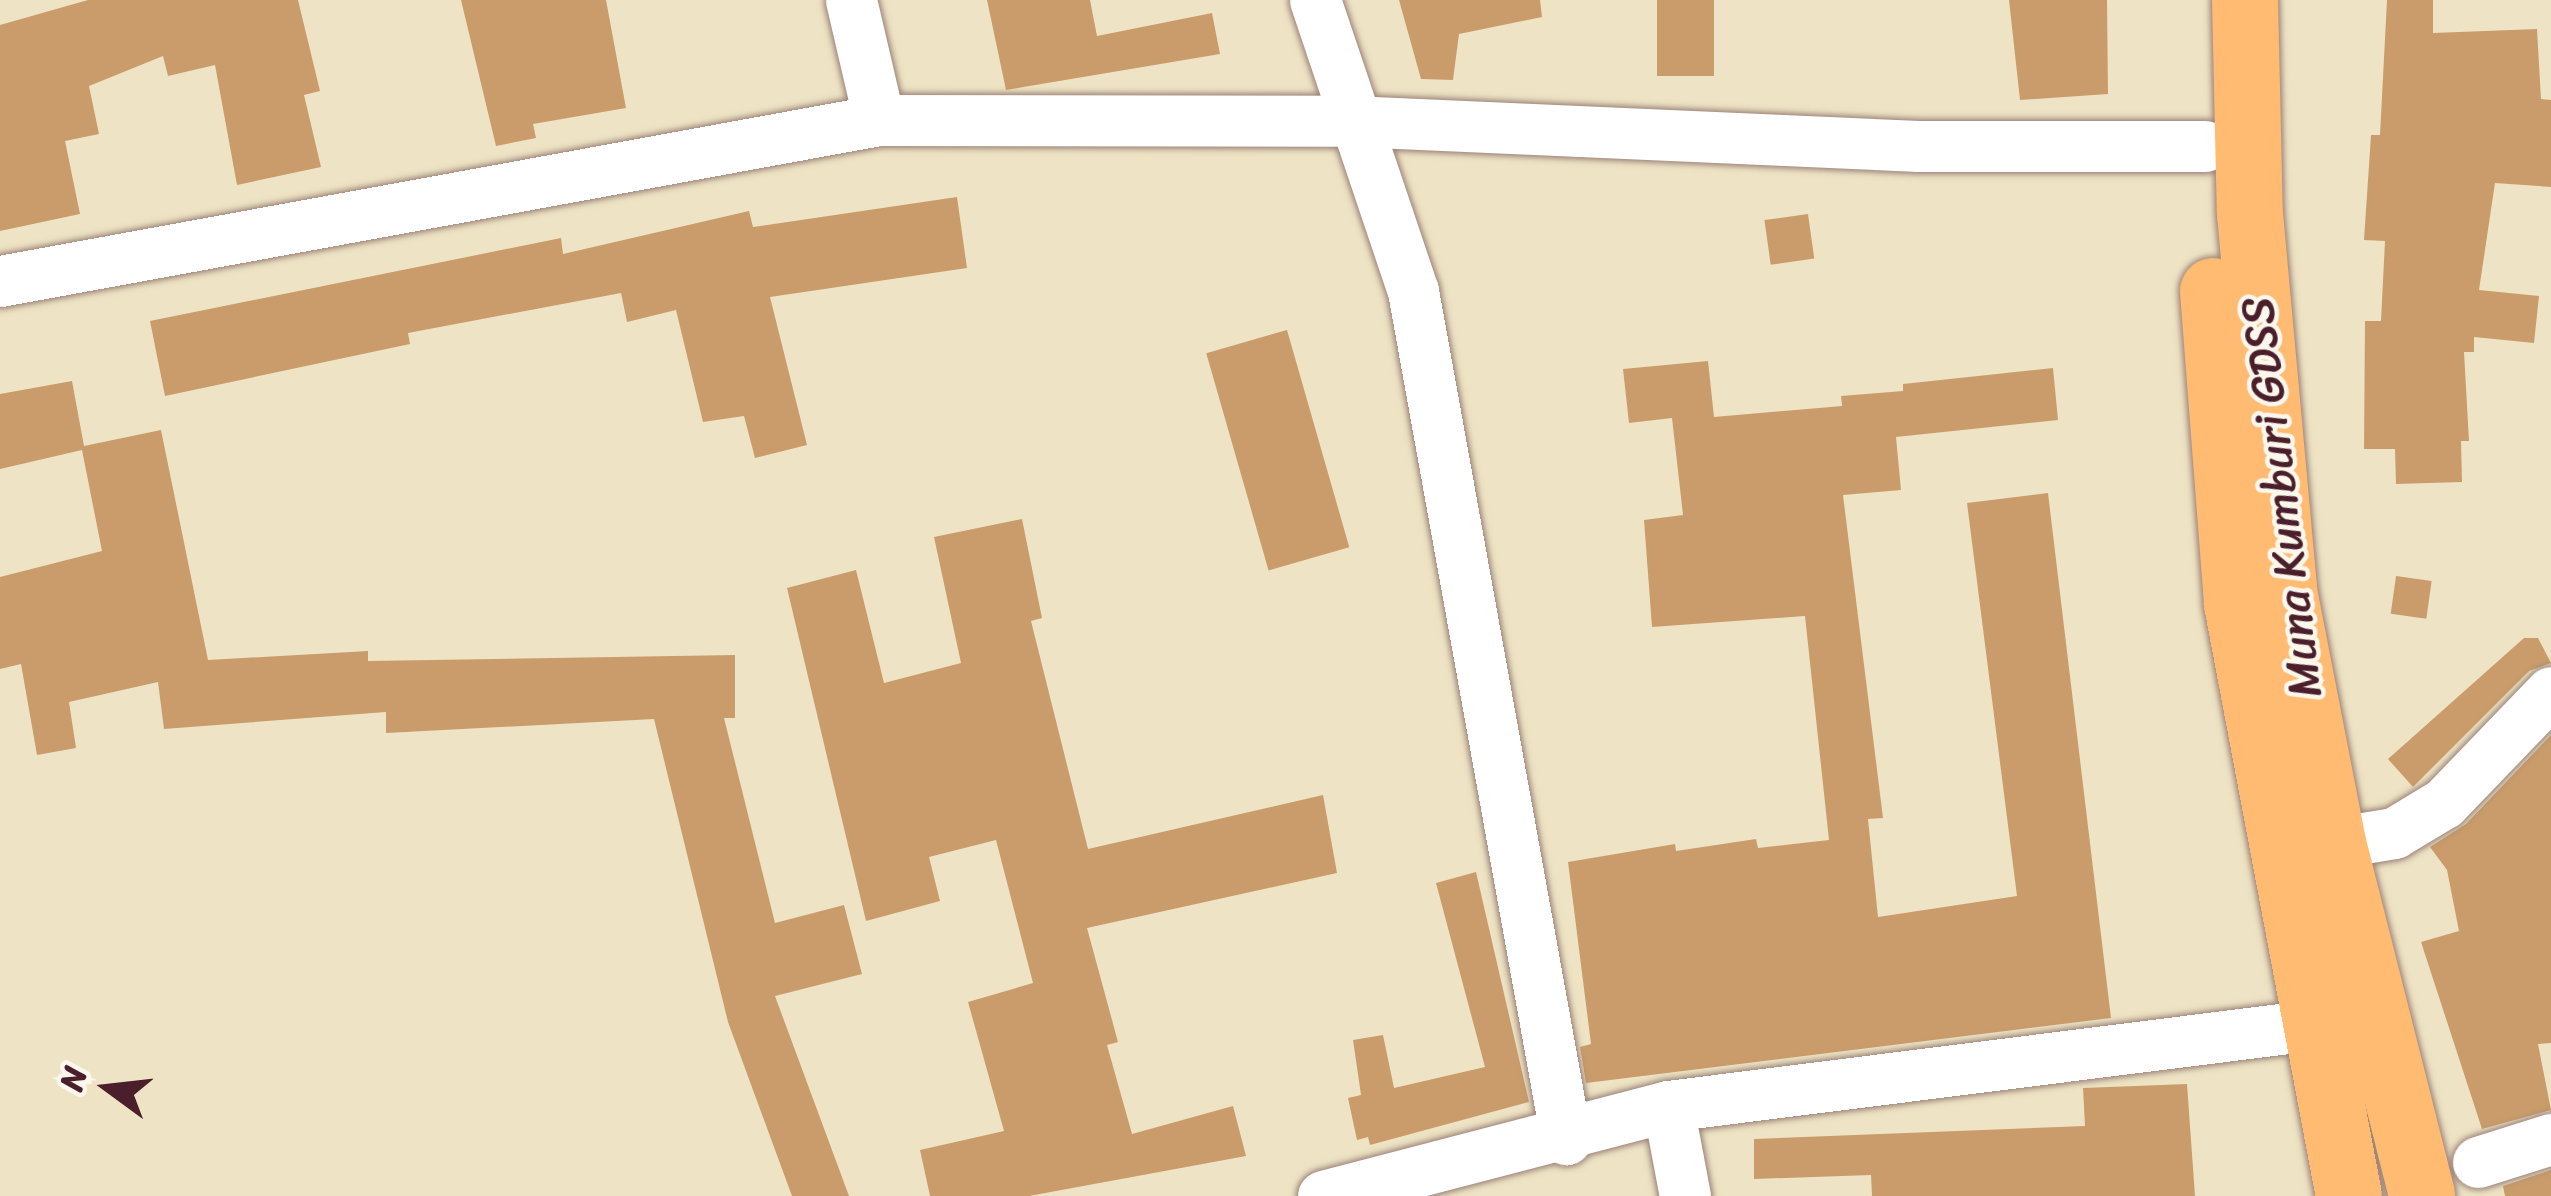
<!DOCTYPE html>
<html>
<head>
<meta charset="utf-8">
<style>
	body { margin:0 }
	#map { position:relative; width:2551px; height:1196px; overflow:hidden; background:#eee4c5; font-family:Sriracha,sans-serif }
	div>[style] { position:absolute }
	.building>* { inset:0; background:#ca9c6b; transform-origin:0 0 }
	.roads { filter:drop-shadow(0 0 3px #9c8278) drop-shadow(0 0 3px #9c8278) }
	.minor>* { height:51px; margin:-25.5px; padding:0 25.5px; transform-origin:25.5px; border-radius:25.5px; background:#fff }
	.highway>* { height:66px; margin:-33px; padding:0 33px; transform-origin:33px; border-radius:33px; background:#febb71 }
	span { translate:-50% -50%; white-space:nowrap; text-align:center; line-height:1.15; -webkit-text-stroke:9px #fbf7ec; paint-order:stroke }
	.street-label { font-size:45px; color:#4a1f2b }
	.north { position:absolute; left:48px; top:1028px; width:120px; height:120px; -webkit-text-stroke:9px #fbf7ec; paint-order:stroke; rotate:285deg; font-size:33px; font-weight:700; line-height:48px; text-align:center; color:#4a1f2b }
	.north::after { content:''; display:block; margin:auto; width:42px; height:54px; background:#4a1f2b; clip-path:polygon(50% 0,100% 100%,50% 72%,0 100%) }
</style>
</head>
<body>
<div id="map">
	<div class="building">
		<div style="clip-path:polygon(88px 0,298px 0,320px 91px,304px 95px,321px 167px,237px 185px,215px 65px,168px 76px,163px 56px,89px 86px,99px 134px,65px 141px,80px 214px,0 231px,0 25px)"></div>
		<div style="clip-path:polygon(461px 0,606px 0,626px 108px,533px 124px,536px 138px,496px 146px)"></div>
		<div style="clip-path:polygon(987px 0,1090px 0,1097px 36px,1212px 13px,1220px 54px,1006px 90px)"></div>
		<div style="clip-path:polygon(1399px 0,1540px 0,1542px 17px,1459px 34px,1453px 80px,1421px 79px)"></div>
		<div style="left:1657px;top:0;width:57px;height:76px"></div>
		<div style="clip-path:polygon(2009px 0,2107px 0,2108px 94px,2020px 100px)"></div>
		<div style="clip-path:polygon(2387px 0,2433px 0,2433px 33px,2537px 29px,2541px 99px,2551px 100px,2551px 187px,2495px 183px,2479px 290px,2539px 296px,2534px 343px,2474px 337px,2474px 352px,2464px 352px,2469px 441px,2461px 441px,2462px 482px,2396px 484px,2395px 449px,2364px 449px,2365px 321px,2381px 321px,2385px 241px,2364px 240px,2371px 135px,2380px 135px)"></div>
		<div style="clip-path:polygon(957px 197px,967px 268px,770px 297px,807px 445px,755px 458px,744px 416px,703px 422px,676px 310px,627px 322px,621px 293px,408px 333px,410px 344px,165px 396px,150px 321px,561px 238px,563px 254px,749px 211px,753px 227px)"></div>
		<div style="left:1808px;top:214px;width:45px;height:44px;rotate:82deg"></div>
		<div style="left:1287px;top:330px;width:226px;height:84px;rotate:74deg"></div>
		<div style="clip-path:polygon(1708px 361px,1714px 417px,1842px 406px,1841px 396px,1903px 391px,1903px 384px,2053px 368px,2058px 420px,1896px 437px,1901px 490px,1843px 495px,1883px 818px,1868px 819px,1878px 917px,2017px 896px,1967px 503px,2048px 493px,2111px 1018px,1586px 1083px,1580px 1047px,1591px 1044px,1568px 862px,1675px 844px,1676px 851px,1756px 839px,1758px 848px,1829px 840px,1805px 616px,1652px 627px,1644px 520px,1683px 515px,1672px 418px,1629px 423px,1623px 369px)"></div>
		<div style="clip-path:polygon(72px 381px,84px 446px,161px 430px,208px 660px,368px 651px,368px 661px,735px 655px,735px 718px,724px 718px,775px 923px,844px 905px,862px 974px,775px 996px,849px 1196px,792px 1196px,728px 1022px,654px 719px,386px 733px,386px 712px,164px 729px,158px 682px,69px 702px,76px 748px,37px 755px,21px 664px,0 669px,0 577px,102px 551px,82px 450px,0 469px,0 394px)"></div>
		<div style="clip-path:polygon(1022px 519px,1042px 618px,1031px 621px,1088px 849px,1323px 795px,1337px 873px,1087px 928px,1118px 1042px,1107px 1045px,1132px 1134px,1233px 1106px,1246px 1156px,1029px 1196px,930px 1196px,920px 1150px,1004px 1131px,968px 1002px,1033px 983px,996px 840px,929px 857px,940px 901px,866px 921px,787px 588px,856px 570px,884px 683px,961px 663px,934px 537px)"></div>
		<div style="left:2396px;top:576px;width:36px;height:38px;rotate:8deg"></div>
		<div style="clip-path:polygon(2524px 638px,2538px 638px,2551px 663px,2529px 671px,2413px 787px,2388px 759px)"></div>
		<div style="clip-path:polygon(2551px 735px,2551px 1043px,2538px 1044px,2551px 1110px,2482px 1129px,2421px 942px,2459px 931px,2447px 870px,2430px 847px,2466px 824px)"></div>
		<div style="clip-path:polygon(1476px 872px,1529px 1102px,1370px 1145px,1368px 1137px,1357px 1140px,1348px 1098px,1361px 1095px,1353px 1040px,1383px 1035px,1394px 1088px,1485px 1067px,1436px 883px)"></div>
		<div style="clip-path:polygon(2187px 1084px,2195px 1196px,1872px 1196px,1871px 1175px,1754px 1179px,1754px 1139px,2085px 1126px,2083px 1088px)"></div>
		<div style="clip-path:polygon(2551px 1170px,2551px 1196px,2505px 1196px,2503px 1186px)"></div>
	</div>
	<div class="roads">
		<div class="minor">
			<div style="left:851px;top:0;width:123px;rotate:76.9deg"></div>
			<div style="left:1315px;top:0;width:307px;rotate:71.4deg"></div>
			<div style="left:1413px;top:291px;width:862px;rotate:79.77deg"></div>
			<div style="left:0;top:281px;width:894px;rotate:-10.38deg"></div>
			<div style="left:879px;top:120px;width:473px;rotate:0.1deg"></div>
			<div style="left:1352px;top:121px;width:567px;rotate:2.53deg"></div>
			<div style="left:1918px;top:146px;width:287px"></div>
			<div style="left:2333px;top:843px;width:62px;rotate:-9.3deg"></div>
			<div style="left:2394px;top:833px;width:58px;rotate:-31deg"></div>
			<div style="left:2444px;top:803px;width:154px;rotate:-46.1deg"></div>
			<div style="left:1668px;top:1106px;width:92px;rotate:79.3deg"></div>
			<div style="left:2478px;top:1162px;width:77px;rotate:-17.5deg"></div>
			<div style="left:1323px;top:1196px;width:357px;rotate:-14.6deg"></div>
			<div style="left:1668px;top:1106px;width:649px;rotate:-7.17deg"></div>
		</div>
		<div class="highway">
			<div style="left:2245px;top:0;width:214px;rotate:88.7deg"></div>
			<div style="left:2250px;top:214px;width:384px;rotate:84.8deg"></div>
			<div style="left:2285px;top:596px;width:252px;rotate:79deg"></div>
			<div style="left:2333px;top:843px;width:364px;rotate:75.8deg"></div>
			<div style="left:2213px;top:291px;width:314px;rotate:85.6deg"></div>
			<div style="left:2237px;top:604px;width:603px;rotate:79.29deg"></div>
		</div>
	</div>
	<div class="street-label">
		<span style="left:2282px;top:497px;rotate:-97deg">Muna Kumburi GDSS</span>
	</div>
	<div class="north">N</div>
</div>
</body>
</html>
